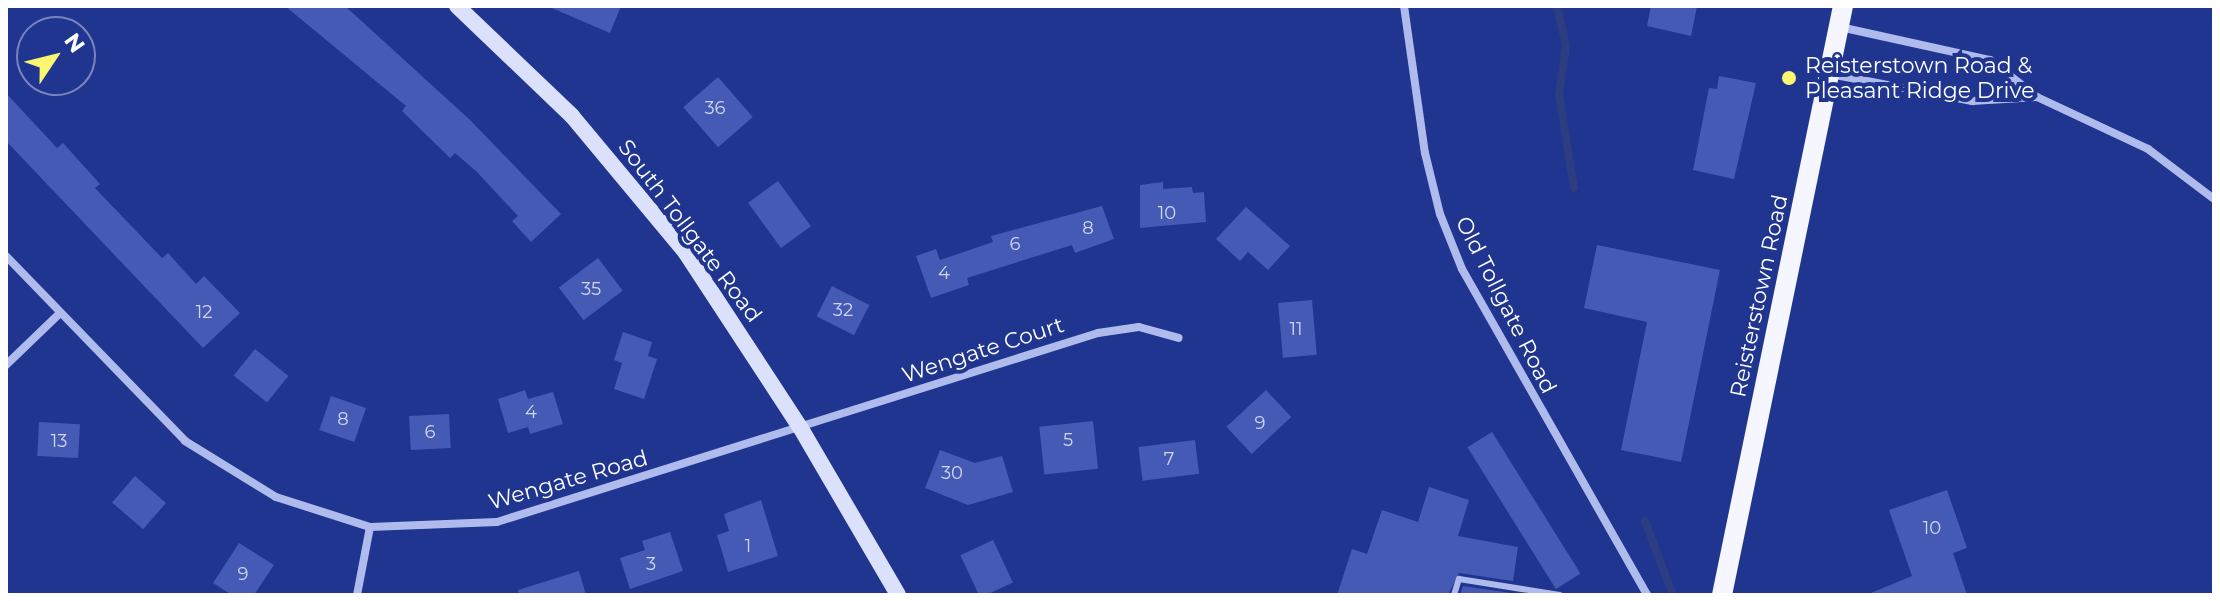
<!DOCTYPE html>
<html>
<head>
<meta charset="utf-8">
<style>
	body { margin:0 }
	#map { position:relative; width:2220px; height:601px; overflow:hidden; background:#1f358f; font-family:Montserrat,sans-serif }
	div>[style] { position:absolute }
	.stream>* { height:8px; margin:-4px; padding:0 4px; transform-origin:4px; border-radius:4px; background:#2c3d81 }
	.building>* { inset:0; background:#445ab5; transform-origin:0 0 }
	.lane>* { height:6px; margin:-3px; padding:0 3px; transform-origin:3px; border-radius:3px; background:#afbbed }
	.street>* { height:8px; margin:-4px; padding:0 4px; transform-origin:4px; border-radius:4px; background:#afbbed }
	.secondary>* { height:16px; margin:-8px; padding:0 8px; transform-origin:8px; border-radius:8px; background:#dbe1fa }
	.primary>* { height:20px; margin:-10px; padding:0 10px; transform-origin:10px; border-radius:10px; background:#f5f6ff }
	.dots>* { width:22px; height:22px; translate:-50% -50%; box-sizing:border-box; border:4px solid #1f358f; border-radius:50% }
	span { translate:-50% -50%; white-space:nowrap; text-align:center; line-height:1.15; -webkit-text-stroke:8px #1f358f; paint-order:stroke }
	.number-label { font-size:18px; color:#d0d6ec }
	.number-label span { -webkit-text-stroke-width:0 }
	.poi-label { font-size:22px; color:#fff }
	.left { translate:0 -50%; text-align:left }
	.street-label { font-size:22px; color:#fff }
	.frame { position:absolute; inset:0; border:8px solid #fff; pointer-events:none }
	.north { position:absolute; left:16px; top:16px; width:80px; height:80px; box-sizing:border-box; background:#1f358f; border:2px solid #7986bc; border-radius:50%; rotate:55deg; font-size:22px; font-weight:700; line-height:32px; text-align:center; color:#fff }
	.north::after { content:''; display:block; margin:auto; width:28px; height:36px; background:#fbf56f; clip-path:polygon(50% 0,100% 100%,50% 72%,0 100%) }
</style>
</head>
<body>
<div id="map">
	<div class="stream">
		<div style="left:1557px;top:6px;width:41px;rotate:77.3deg"></div>
		<div style="left:1566px;top:46px;width:49px;rotate:98.3deg"></div>
		<div style="left:1559px;top:94px;width:95px;rotate:80.9deg"></div>
		<div style="left:1645px;top:521px;width:79px;rotate:69.3deg"></div>
	</div>
	<div class="building">
		<div style="clip-path:polygon(285px 6px,345px 6px,469px 119px,561px 214px,531px 242px,512px 221px,518px 216px,477px 172px,455px 153px,450px 158px,402px 111px,406px 106px)"></div>
		<div style="clip-path:polygon(547px 6px,621px 6px,610px 33px)"></div>
		<div style="clip-path:polygon(1651px 6px,1697px 6px,1691px 36px,1647px 26px)"></div>
		<div style="clip-path:polygon(1719px 76px,1756px 83px,1734px 179px,1693px 170px,1709px 88px,1717px 89px)"></div>
		<div style="left:718px;top:77px;width:53px;height:46px;rotate:49deg"></div>
		<div style="clip-path:polygon(6px 93px,57px 148px,63px 143px,100px 184px,95px 188px,162px 258px,168px 253px,196px 284px,204px 276px,240px 313px,203px 348px,6px 141px)"></div>
		<div style="left:778px;top:181px;width:56px;height:37px;rotate:54deg"></div>
		<div style="clip-path:polygon(1163px 182px,1163px 189px,1192px 187px,1193px 193px,1204px 192px,1206px 222px,1140px 228px,1140px 185px)"></div>
		<div style="clip-path:polygon(1102px 206px,1114px 239px,1075px 253px,1072px 245px,967px 278px,969px 285px,931px 298px,916px 256px,936px 249px,940px 260px,993px 242px,991px 236px)"></div>
		<div style="clip-path:polygon(1246px 207px,1290px 246px,1268px 270px,1248px 252px,1240px 261px,1216px 239px)"></div>
		<div style="clip-path:polygon(1597px 245px,1720px 270px,1681px 462px,1621px 450px,1647px 322px,1584px 308px)"></div>
		<div style="left:598px;top:258px;width:41px;height:49px;rotate:53deg"></div>
		<div style="left:832px;top:286px;width:42px;height:34px;rotate:27deg"></div>
		<div style="left:1312px;top:300px;width:55px;height:34px;rotate:85deg"></div>
		<div style="clip-path:polygon(623px 332px,652px 342px,648px 356px,657px 359px,644px 399px,614px 389px,622px 363px,614px 360px)"></div>
		<div style="left:255px;top:349px;width:43px;height:34px;rotate:39deg"></div>
		<div style="clip-path:polygon(525px 390px,528px 399px,553px 392px,563px 424px,530px 434px,528px 427px,508px 433px,498px 399px)"></div>
		<div style="left:1266px;top:390px;width:37px;height:54px;rotate:47deg"></div>
		<div style="left:331px;top:396px;width:37px;height:36px;rotate:19deg"></div>
		<div style="left:449px;top:414px;width:34px;height:40px;rotate:87deg"></div>
		<div style="left:1093px;top:421px;width:48px;height:54px;rotate:84deg"></div>
		<div style="left:39px;top:422px;width:41px;height:34px;rotate:3deg"></div>
		<div style="left:1492px;top:432px;width:167px;height:29px;rotate:58deg"></div>
		<div style="left:1195px;top:440px;width:34px;height:57px;rotate:83deg"></div>
		<div style="clip-path:polygon(940px 450px,975px 463px,1002px 456px,1013px 492px,968px 505px,925px 488px)"></div>
		<div style="left:135px;top:476px;width:41px;height:35px;rotate:41deg"></div>
		<div style="clip-path:polygon(1429px 487px,1469px 500px,1458px 536px,1518px 547px,1513px 581px,1459px 573px,1448px 595px,1337px 595px,1352px 549px,1367px 554px,1382px 510px,1418px 522px)"></div>
		<div style="clip-path:polygon(1947px 490px,1967px 548px,1953px 553px,1967px 595px,1866px 595px,1912px 576px,1889px 510px)"></div>
		<div style="clip-path:polygon(761px 500px,778px 556px,728px 572px,717px 535px,729px 531px,724px 514px)"></div>
		<div style="clip-path:polygon(670px 532px,683px 571px,630px 589px,620px 558px,645px 550px,642px 541px)"></div>
		<div style="left:993px;top:540px;width:47px;height:36px;rotate:65deg"></div>
		<div style="clip-path:polygon(239px 543px,274px 565px,254px 595px,232px 595px,213px 583px)"></div>
		<div style="clip-path:polygon(579px 571px,586px 595px,519px 595px,518px 590px)"></div>
		<div style="clip-path:polygon(1463px 586px,1511px 593px,1510px 595px,1460px 595px)"></div>
	</div>
	<div class="lane">
		<div style="left:1454px;top:595px;width:17px;rotate:-73deg"></div>
		<div style="left:1459px;top:579px;width:102px;rotate:9deg"></div>
	</div>
	<div class="street">
		<div style="left:1404px;top:6px;width:148px;rotate:81.9deg"></div>
		<div style="left:1425px;top:153px;width:63px;rotate:76.2deg"></div>
		<div style="left:1440px;top:214px;width:59px;rotate:68.2deg"></div>
		<div style="left:1462px;top:269px;width:375px;rotate:60.4deg"></div>
		<div style="left:1840px;top:27px;width:154px;rotate:12.4deg"></div>
		<div style="left:1990px;top:60px;width:60px;rotate:38.2deg"></div>
		<div style="left:2037px;top:97px;width:123px;rotate:25.1deg"></div>
		<div style="left:2148px;top:149px;width:83px;rotate:37.1deg"></div>
		<div style="left:1830px;top:74px;width:145px;rotate:10.8deg"></div>
		<div style="left:1972px;top:101px;width:65px;rotate:-3.5deg"></div>
		<div style="left:6px;top:256px;width:257px;rotate:45.9deg"></div>
		<div style="left:185px;top:441px;width:107px;rotate:31.6deg"></div>
		<div style="left:276px;top:497px;width:99px;rotate:17.7deg"></div>
		<div style="left:370px;top:527px;width:127px;rotate:-2.3deg"></div>
		<div style="left:497px;top:522px;width:630px;rotate:-17.46deg"></div>
		<div style="left:1098px;top:333px;width:41px;rotate:-8.3deg"></div>
		<div style="left:1139px;top:327px;width:41px;rotate:15.4deg"></div>
		<div style="left:6px;top:365px;width:75px;rotate:-43.9deg"></div>
		<div style="left:357px;top:595px;width:69px;rotate:-79.2deg"></div>
	</div>
	<div class="secondary">
		<div style="left:457px;top:6px;width:159px;rotate:43.7deg"></div>
		<div style="left:572px;top:116px;width:178px;rotate:50.2deg"></div>
		<div style="left:686px;top:253px;width:208px;rotate:56.8deg"></div>
		<div style="left:800px;top:427px;width:194px;rotate:59.7deg"></div>
	</div>
	<div class="primary">
		<div style="left:1722px;top:595px;width:601px;rotate:-78.39deg"></div>
	</div>
	<div class="dots">
		<div style="left:1789px;top:78px;background:#fbf56f"></div>
	</div>
	<div class="number-label">
		<span style="left:715px;top:108px">36</span>
		<span style="left:1167px;top:213px">10</span>
		<span style="left:1088px;top:228px">8</span>
		<span style="left:1015px;top:244px">6</span>
		<span style="left:944px;top:273px">4</span>
		<span style="left:591px;top:289px">35</span>
		<span style="left:843px;top:310px">32</span>
		<span style="left:204px;top:312px">12</span>
		<span style="left:1296px;top:329px">11</span>
		<span style="left:531px;top:412px">4</span>
		<span style="left:343px;top:419px">8</span>
		<span style="left:1260px;top:423px">9</span>
		<span style="left:430px;top:432px">6</span>
		<span style="left:1068px;top:440px">5</span>
		<span style="left:59px;top:441px">13</span>
		<span style="left:1169px;top:459px">7</span>
		<span style="left:952px;top:473px">30</span>
		<span style="left:1932px;top:528px">10</span>
		<span style="left:748px;top:546px">1</span>
		<span style="left:651px;top:564px">3</span>
		<span style="left:243px;top:574px">9</span>
	</div>
	<div class="poi-label">
		<span class="left" style="left:1805px;top:78px">Reisterstown Road &amp;<br>Pleasant Ridge Drive</span>
	</div>
	<div class="street-label">
		<span style="left:690px;top:231px;rotate:53deg">South Tollgate Road</span>
		<span style="left:1759px;top:296px;rotate:-78deg">Reisterstown Road</span>
		<span style="left:1506px;top:305px;rotate:63deg">Old Tollgate Road</span>
		<span style="left:983px;top:350px;rotate:-18deg">Wengate Court</span>
		<span style="left:568px;top:480px;rotate:-16deg">Wengate Road</span>
	</div>
	<div class="frame"></div>
	<div class="north">N</div>
</div>
</body>
</html>
